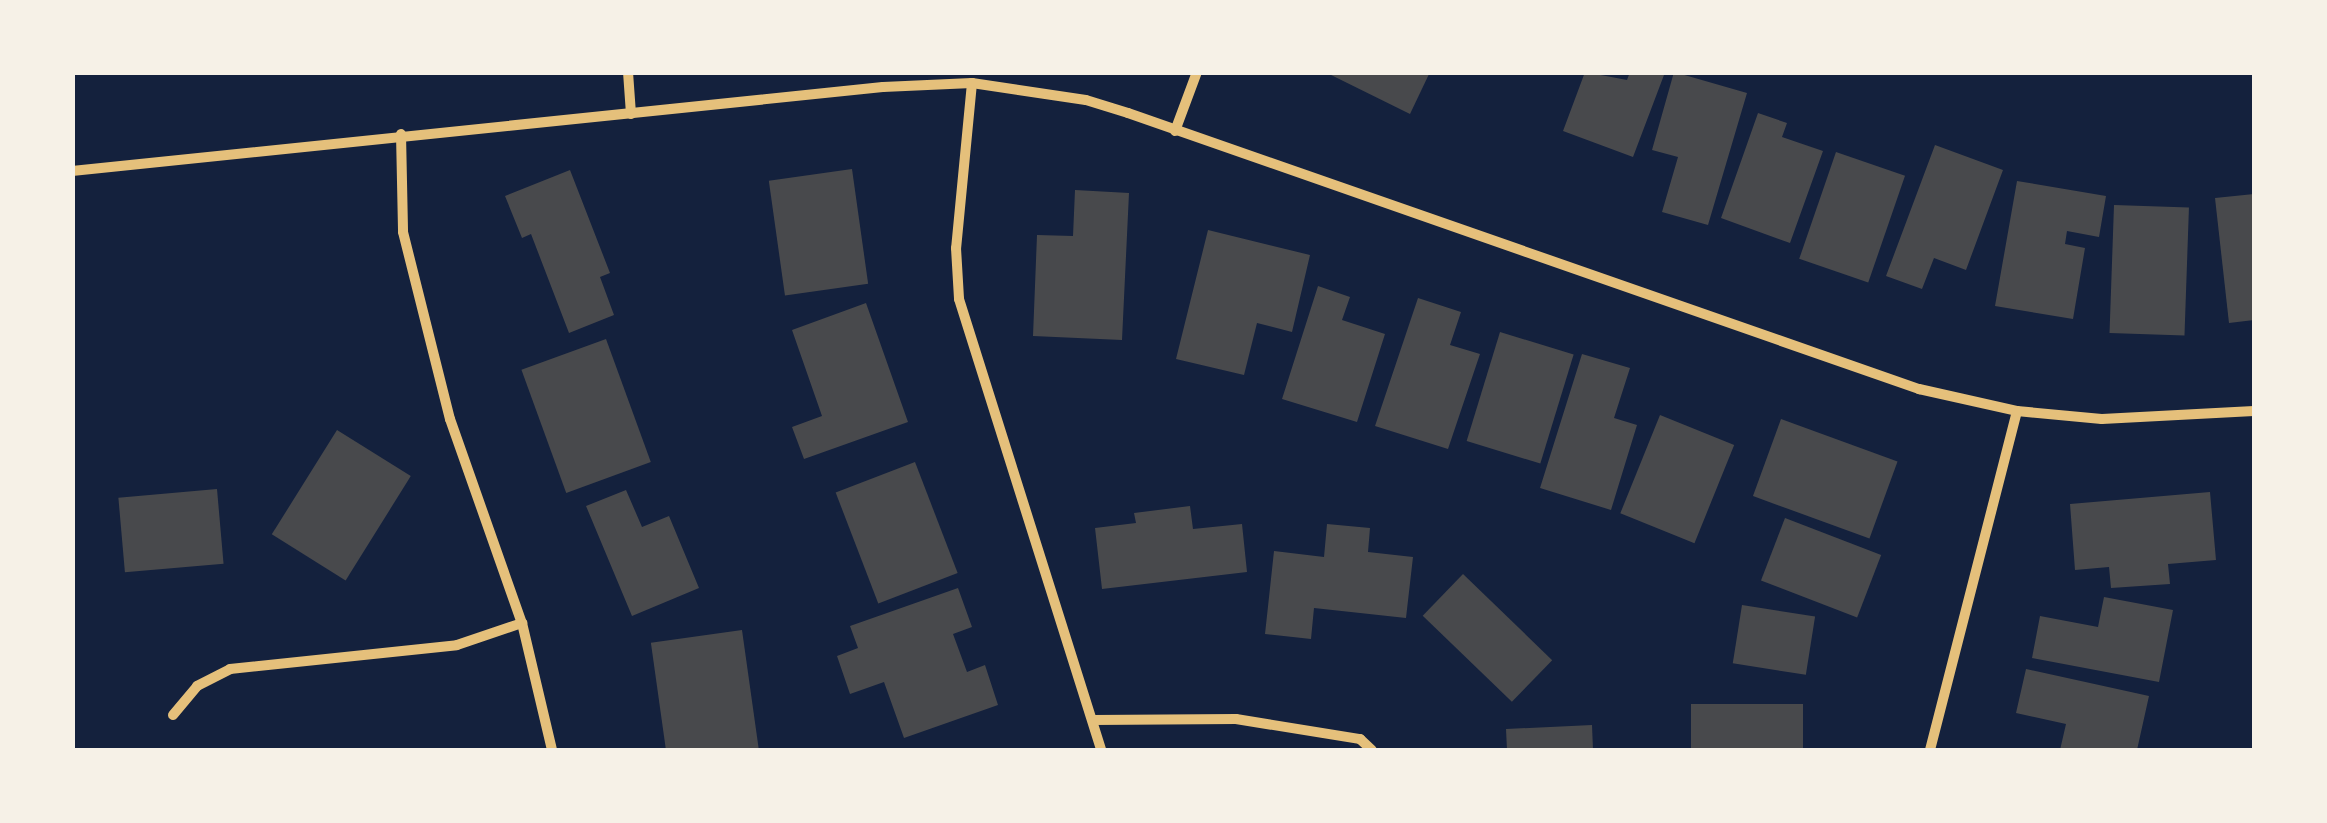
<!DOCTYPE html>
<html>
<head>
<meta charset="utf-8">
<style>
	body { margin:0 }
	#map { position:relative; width:2327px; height:823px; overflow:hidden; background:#14213d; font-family:"Archivo Narrow",sans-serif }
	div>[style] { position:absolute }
	.building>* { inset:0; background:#48494c; transform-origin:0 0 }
	.minor>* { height:10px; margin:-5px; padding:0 5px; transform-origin:5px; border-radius:5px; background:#e5c07b }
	span { translate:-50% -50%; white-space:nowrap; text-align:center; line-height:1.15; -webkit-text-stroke:9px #f6f1e7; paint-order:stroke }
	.frame { position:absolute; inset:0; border:75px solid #f6f1e7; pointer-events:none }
</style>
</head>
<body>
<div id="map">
	<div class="building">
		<div style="clip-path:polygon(1325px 72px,1430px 72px,1410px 114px)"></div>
		<div style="clip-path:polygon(1585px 72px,1627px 80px,1630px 72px,1664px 75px,1633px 157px,1563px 131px)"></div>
		<div style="clip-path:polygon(1674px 72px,1747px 93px,1708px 225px,1662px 212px,1678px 157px,1652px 150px)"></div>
		<div style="clip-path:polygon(1758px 113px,1787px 123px,1782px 137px,1823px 151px,1790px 243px,1721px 218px)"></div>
		<div style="clip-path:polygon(1935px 145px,2003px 170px,1966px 270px,1934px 258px,1922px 289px,1886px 276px)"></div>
		<div style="left:1836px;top:152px;width:73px;height:113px;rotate:19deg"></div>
		<div style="left:852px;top:169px;width:116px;height:84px;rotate:82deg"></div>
		<div style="clip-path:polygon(570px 170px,610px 273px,600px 277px,614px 315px,569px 333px,531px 234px,522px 238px,505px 196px)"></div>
		<div style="clip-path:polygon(2017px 181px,2106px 196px,2099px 237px,2067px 231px,2065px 244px,2085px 248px,2073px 319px,1995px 306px)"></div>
		<div style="clip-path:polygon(1075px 190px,1129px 193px,1122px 340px,1033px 336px,1037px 235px,1073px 236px)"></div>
		<div style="clip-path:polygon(2254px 194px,2254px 320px,2229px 323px,2215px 198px)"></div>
		<div style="left:2114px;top:205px;width:75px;height:128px;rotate:2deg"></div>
		<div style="clip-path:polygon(1208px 230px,1310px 255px,1292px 332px,1257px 323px,1244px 375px,1176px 359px)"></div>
		<div style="clip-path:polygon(1318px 286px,1350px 297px,1342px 320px,1385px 334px,1357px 422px,1282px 399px)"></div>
		<div style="clip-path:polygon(1418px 298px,1461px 312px,1450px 345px,1480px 354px,1448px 449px,1375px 426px)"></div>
		<div style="clip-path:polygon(866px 303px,908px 422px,804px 459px,792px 427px,822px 416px,792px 330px)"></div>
		<div style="left:1500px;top:332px;width:77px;height:114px;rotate:17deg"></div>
		<div style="left:606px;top:339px;width:131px;height:90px;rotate:70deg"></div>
		<div style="clip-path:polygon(1582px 354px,1630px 368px,1614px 418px,1637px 425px,1611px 510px,1540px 488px)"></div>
		<div style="left:1660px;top:415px;width:80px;height:106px;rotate:22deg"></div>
		<div style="left:1781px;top:419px;width:124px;height:82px;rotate:20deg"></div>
		<div style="left:337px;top:430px;width:87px;height:123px;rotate:32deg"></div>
		<div style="left:915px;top:462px;width:119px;height:85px;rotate:69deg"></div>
		<div style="left:217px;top:489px;width:75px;height:99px;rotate:85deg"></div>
		<div style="clip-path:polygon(626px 490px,642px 527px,669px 516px,699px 588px,632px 616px,586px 506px)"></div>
		<div style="clip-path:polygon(2210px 492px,2216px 560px,2168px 564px,2170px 584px,2111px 588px,2109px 567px,2075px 570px,2070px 504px)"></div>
		<div style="clip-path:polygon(1190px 506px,1193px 529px,1242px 524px,1247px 572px,1102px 589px,1095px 528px,1136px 523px,1134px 513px)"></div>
		<div style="left:1785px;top:518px;width:103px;height:67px;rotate:21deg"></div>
		<div style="clip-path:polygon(1327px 524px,1370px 528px,1368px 552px,1413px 557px,1406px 618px,1314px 608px,1311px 639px,1265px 634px,1274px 551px,1324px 557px)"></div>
		<div style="left:1463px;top:574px;width:124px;height:58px;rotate:44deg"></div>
		<div style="clip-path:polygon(958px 588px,972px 627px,953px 634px,967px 672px,985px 665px,998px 705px,904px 738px,884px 682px,850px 694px,837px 656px,858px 648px,850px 626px)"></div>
		<div style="clip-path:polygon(2104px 597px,2173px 610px,2159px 682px,2032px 658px,2040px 616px,2098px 627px)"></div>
		<div style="left:1742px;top:605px;width:74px;height:59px;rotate:9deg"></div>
		<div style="left:742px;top:630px;width:121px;height:92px;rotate:82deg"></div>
		<div style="clip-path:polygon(2026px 669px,2149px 696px,2137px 750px,2060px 750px,2066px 724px,2016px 713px)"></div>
		<div style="left:1803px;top:704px;width:45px;height:112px;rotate:90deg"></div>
		<div style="clip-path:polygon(1592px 725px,1593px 750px,1507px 750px,1506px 729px)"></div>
	</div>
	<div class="minor">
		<div style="left:628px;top:72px;width:42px;rotate:85.9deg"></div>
		<div style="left:972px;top:83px;width:166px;rotate:95.5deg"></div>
		<div style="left:956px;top:248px;width:51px;rotate:86.6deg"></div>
		<div style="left:959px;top:299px;width:473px;rotate:72.5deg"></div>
		<div style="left:1175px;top:131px;width:63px;rotate:-69.6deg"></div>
		<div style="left:401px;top:134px;width:98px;rotate:88.8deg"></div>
		<div style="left:403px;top:232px;width:193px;rotate:75.9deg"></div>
		<div style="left:450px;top:419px;width:216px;rotate:70.6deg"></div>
		<div style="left:522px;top:623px;width:130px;rotate:76.7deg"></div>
		<div style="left:72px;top:171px;width:815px;rotate:-5.91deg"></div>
		<div style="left:883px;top:87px;width:89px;rotate:-2.6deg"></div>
		<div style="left:972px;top:83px;width:115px;rotate:8.5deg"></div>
		<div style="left:1086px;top:100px;width:44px;rotate:17.2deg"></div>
		<div style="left:1128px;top:113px;width:838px;rotate:19.24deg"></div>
		<div style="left:1919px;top:389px;width:100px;rotate:12.7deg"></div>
		<div style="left:2017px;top:411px;width:85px;rotate:5.4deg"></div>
		<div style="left:2102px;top:419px;width:152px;rotate:-3deg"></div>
		<div style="left:173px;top:715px;width:38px;rotate:-50deg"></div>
		<div style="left:197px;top:686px;width:37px;rotate:-27deg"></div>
		<div style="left:230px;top:669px;width:228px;rotate:-6deg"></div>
		<div style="left:457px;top:645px;width:69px;rotate:-18.7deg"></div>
		<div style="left:1093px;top:720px;width:143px;rotate:-0.4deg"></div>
		<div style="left:1236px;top:719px;width:126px;rotate:9.2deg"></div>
		<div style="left:1360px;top:739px;width:16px;rotate:43deg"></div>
		<div style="left:1930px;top:750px;width:350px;rotate:-75.6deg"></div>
	</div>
	<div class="frame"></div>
</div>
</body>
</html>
